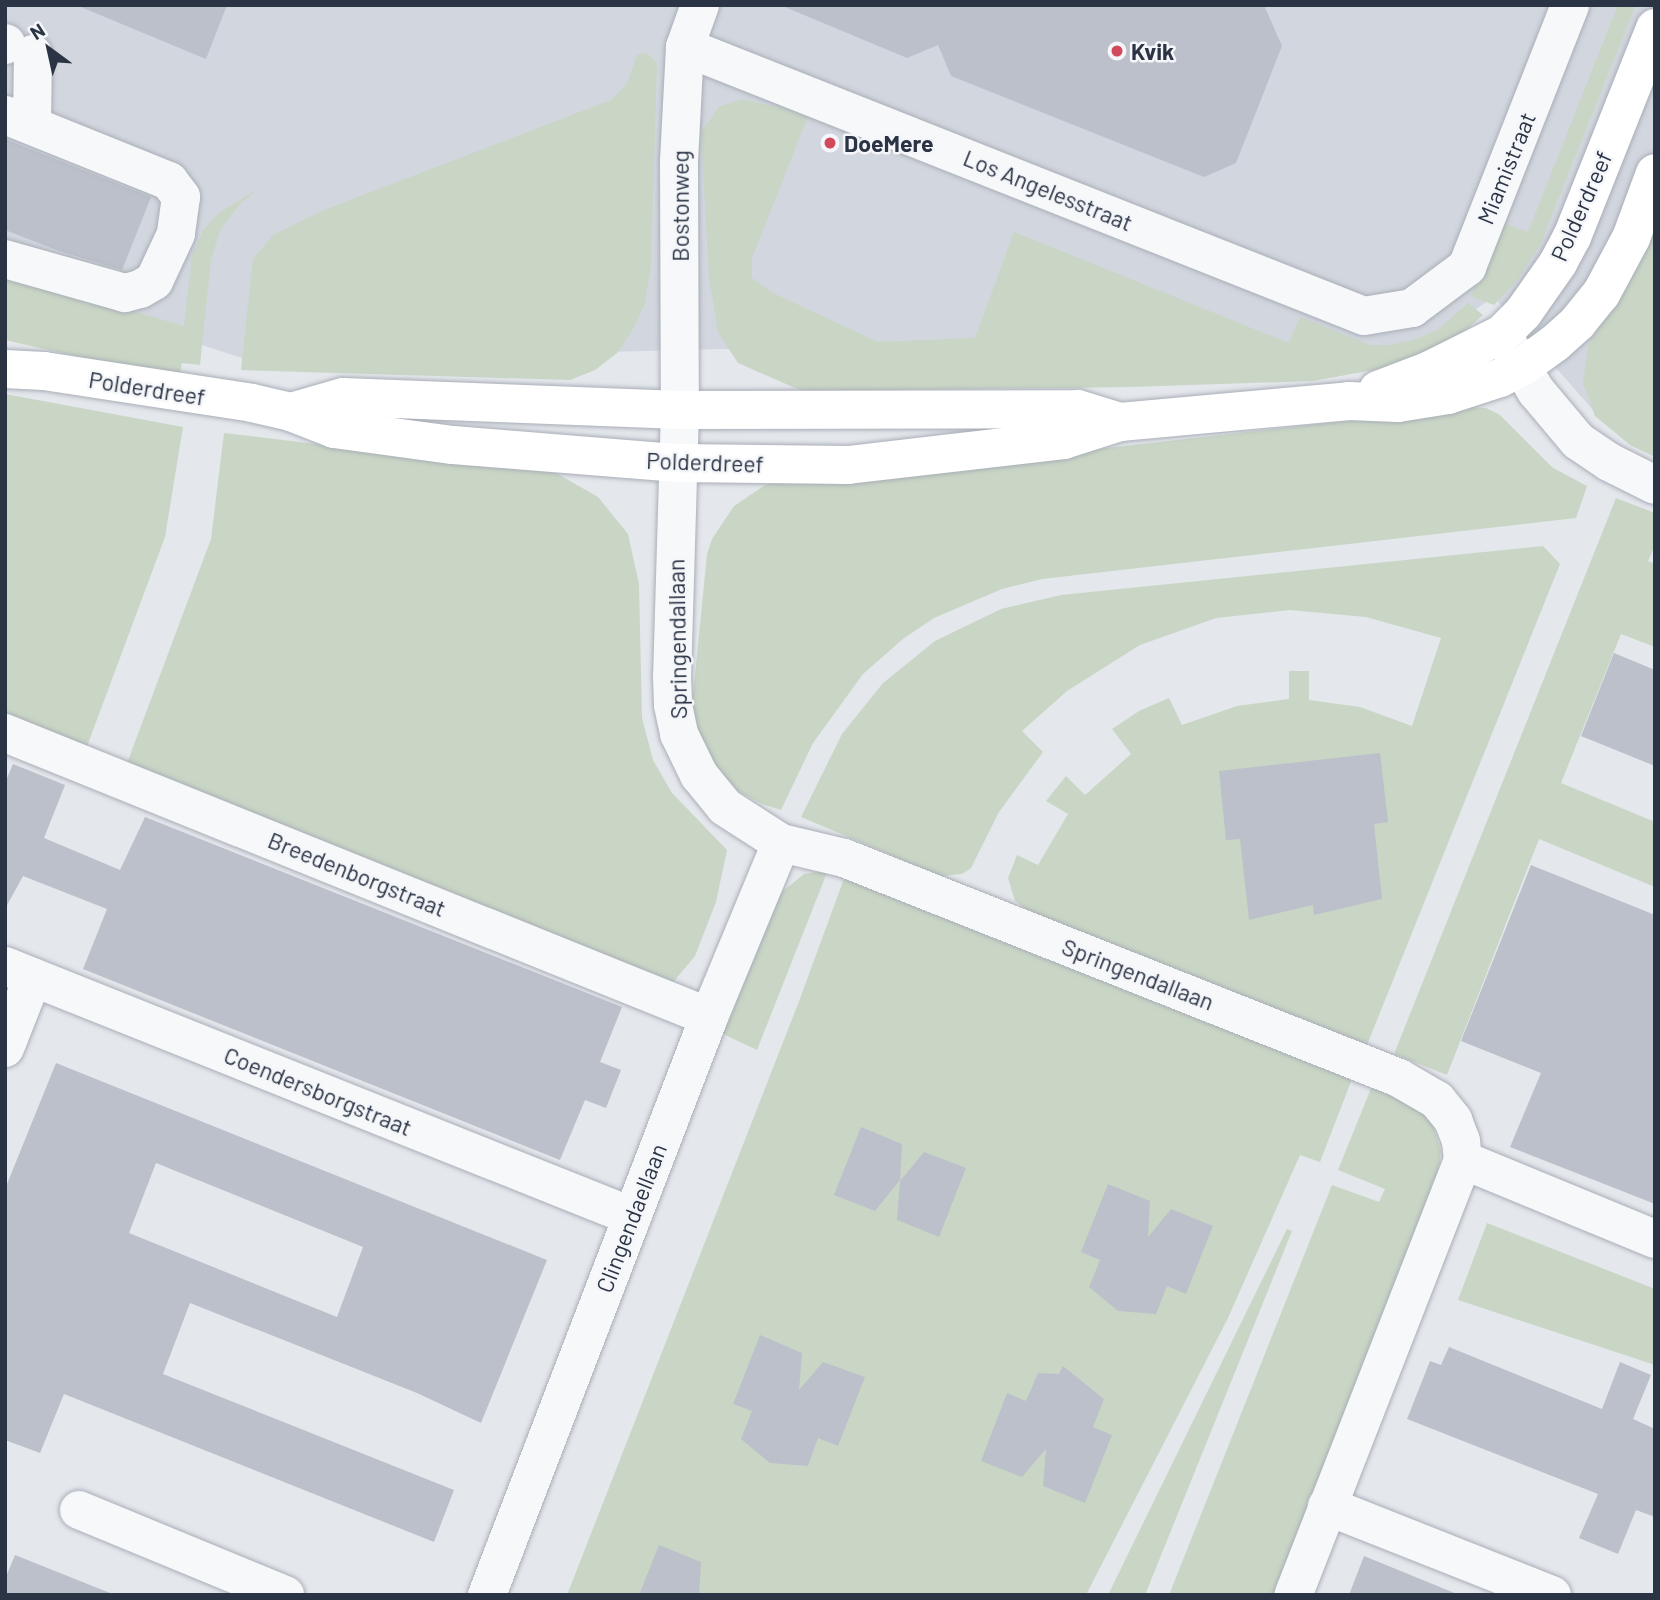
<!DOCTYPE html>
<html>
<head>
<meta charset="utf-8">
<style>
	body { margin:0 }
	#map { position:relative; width:1660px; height:1600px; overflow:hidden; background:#e4e7ec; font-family:Barlow,sans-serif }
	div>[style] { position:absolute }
	.built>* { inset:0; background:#d2d6de }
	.green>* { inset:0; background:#c9d6c5 }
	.building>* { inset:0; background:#bbc0ca }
	.roads { filter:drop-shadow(0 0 2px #a9aeb7) drop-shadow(0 0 2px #a9aeb7) }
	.minor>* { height:38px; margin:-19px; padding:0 19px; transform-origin:19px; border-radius:19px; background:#f7f8fa }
	.major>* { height:38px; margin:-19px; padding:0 19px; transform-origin:19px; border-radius:19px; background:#fff }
	.dots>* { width:19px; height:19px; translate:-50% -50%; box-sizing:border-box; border:4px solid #f4f6f9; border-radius:50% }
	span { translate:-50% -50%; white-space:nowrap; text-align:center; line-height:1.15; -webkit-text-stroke:5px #f4f6f9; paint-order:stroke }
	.poi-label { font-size:23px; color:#2b3445; font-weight:700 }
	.left { translate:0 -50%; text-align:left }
	.street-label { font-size:23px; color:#2b3445 }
	.frame { position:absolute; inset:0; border:7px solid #2b3445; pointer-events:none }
	.north { position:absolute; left:14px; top:14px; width:70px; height:70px; -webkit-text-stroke:5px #f4f6f9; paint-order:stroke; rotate:327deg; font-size:19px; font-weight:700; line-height:28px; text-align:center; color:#2b3445 }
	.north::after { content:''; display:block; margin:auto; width:24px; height:32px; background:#2b3445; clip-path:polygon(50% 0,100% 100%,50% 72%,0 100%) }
</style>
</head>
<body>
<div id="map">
	<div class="built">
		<div style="clip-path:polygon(5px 5px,1655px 5px,1655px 447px,1599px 417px,1494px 297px,1408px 355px,1197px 373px,722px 349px,251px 361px,5px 281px)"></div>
	</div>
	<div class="green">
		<div style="clip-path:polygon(1618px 5px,1636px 5px,1540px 245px,1518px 279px,1494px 305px,1471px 296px,1504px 223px,1528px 232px)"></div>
		<div style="clip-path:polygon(646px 52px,657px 63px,651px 266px,644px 306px,632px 331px,617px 353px,595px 370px,570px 380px,241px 370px,253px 259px,273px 235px,324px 210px,611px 100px,627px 84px,637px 55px)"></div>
		<div style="clip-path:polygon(741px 99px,809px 114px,752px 258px,752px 278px,773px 293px,878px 342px,975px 338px,1014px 232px,1289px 343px,1300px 317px,1370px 345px,1388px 345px,1414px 340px,1439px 329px,1468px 303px,1483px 315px,1466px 330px,1414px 359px,1384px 368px,1313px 381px,1131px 387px,802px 391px,738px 363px,718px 332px,709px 277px,701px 132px,719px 107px)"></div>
		<div style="clip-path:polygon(259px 188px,239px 205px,221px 229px,211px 259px,200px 365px,182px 363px,180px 373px,80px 357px,5px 340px,5px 275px,184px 326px,192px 255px,204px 229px,219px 213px)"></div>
		<div style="clip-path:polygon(1655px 208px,1655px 457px,1630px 445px,1595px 416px,1583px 383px,1588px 347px)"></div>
		<div style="clip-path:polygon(5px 394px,183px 427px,165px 537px,86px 749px,5px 715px)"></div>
		<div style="clip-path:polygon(1470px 407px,1486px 408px,1500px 415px,1553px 468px,1587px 486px,1576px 518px,1042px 579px,1002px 589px,934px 618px,903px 639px,863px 674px,813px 743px,781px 810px,762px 804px,738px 791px,706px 755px,693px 717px,693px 695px,707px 554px,712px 539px,734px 506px,765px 485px,780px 480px,929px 468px)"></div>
		<div style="clip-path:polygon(224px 433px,556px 473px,598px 497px,628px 534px,639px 584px,642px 718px,653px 760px,672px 793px,727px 850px,716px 902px,695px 956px,670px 986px,126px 766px,211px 539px)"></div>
		<div style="clip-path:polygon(1616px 498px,1655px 513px,1655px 545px,1648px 561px,1655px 564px,1655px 647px,1621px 634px,1561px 783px,1655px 822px,1655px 887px,1539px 839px,1447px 1075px,1394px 1054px)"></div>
		<div style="clip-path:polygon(1543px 546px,1560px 564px,1367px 1045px,1028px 911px,1015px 901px,1008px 878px,1017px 855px,1038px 865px,1068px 814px,1046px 801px,1066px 776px,1085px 795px,1131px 754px,1112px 729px,1139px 711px,1169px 698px,1182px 725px,1237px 706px,1289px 699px,1289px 671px,1309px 671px,1309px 700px,1360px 707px,1412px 726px,1441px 638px,1366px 617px,1290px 610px,1216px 618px,1140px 645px,1067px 691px,1022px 731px,1043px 752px,999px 812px,971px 868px,962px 874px,941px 876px,801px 817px,842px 734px,883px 683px,935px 641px,1001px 609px,1061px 595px)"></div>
		<div style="clip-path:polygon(828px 870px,757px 1050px,721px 1033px,778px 895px,804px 874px)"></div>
		<div style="clip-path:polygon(845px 876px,1352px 1079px,1320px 1162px,1300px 1155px,1228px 1318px,1086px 1595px,567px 1595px,798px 1004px)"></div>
		<div style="clip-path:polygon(1372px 1086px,1418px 1109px,1432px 1123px,1441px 1151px,1439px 1167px,1276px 1595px,1169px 1595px,1332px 1185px,1379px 1202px,1385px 1189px,1338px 1170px)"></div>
		<div style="clip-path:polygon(1487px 1223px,1655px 1289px,1655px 1365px,1458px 1300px)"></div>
		<div style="clip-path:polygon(1287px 1229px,1292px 1231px,1145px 1595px,1108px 1595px)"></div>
	</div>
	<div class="building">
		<div style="clip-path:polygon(76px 5px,227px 5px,206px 59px)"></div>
		<div style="clip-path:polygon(780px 5px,1264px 5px,1282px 46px,1236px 163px,1204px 177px,951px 76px,938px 45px,907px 58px)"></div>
		<div style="clip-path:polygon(5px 139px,151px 197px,122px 270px,59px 251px,5px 230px)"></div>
		<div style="clip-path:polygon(1614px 653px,1655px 670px,1655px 766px,1581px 736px)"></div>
		<div style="clip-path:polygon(1380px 753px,1388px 822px,1374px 824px,1382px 899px,1314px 915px,1313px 905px,1249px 920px,1240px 839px,1226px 840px,1219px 771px)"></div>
		<div style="clip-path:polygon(13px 764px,65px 785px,44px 838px,120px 870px,145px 817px,622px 1007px,600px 1062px,621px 1070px,606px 1108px,585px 1100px,560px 1160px,83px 969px,107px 909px,23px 876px,5px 909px,5px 783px)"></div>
		<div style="clip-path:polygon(1531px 865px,1655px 915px,1655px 1204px,1510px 1147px,1541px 1073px,1461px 1041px)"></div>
		<div style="clip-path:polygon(evenodd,56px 1063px,547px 1260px,481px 1423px,417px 1393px,190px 1303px,163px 1374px,454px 1490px,434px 1542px,64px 1394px,40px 1453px,5px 1440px,5px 1189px,56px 1063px,156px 1163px,363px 1247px,337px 1317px,129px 1233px,156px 1163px)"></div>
		<div style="clip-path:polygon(861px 1127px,902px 1144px,900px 1180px,875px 1211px,834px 1195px)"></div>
		<div style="clip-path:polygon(924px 1152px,966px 1168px,939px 1237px,897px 1220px,900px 1181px)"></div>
		<div style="clip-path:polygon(1108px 1184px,1150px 1201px,1148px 1237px,1171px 1209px,1213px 1226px,1186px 1294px,1167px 1286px,1156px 1314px,1118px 1311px,1089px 1287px,1100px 1260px,1081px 1252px)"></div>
		<div style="clip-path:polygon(760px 1335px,802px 1353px,799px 1390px,823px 1362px,865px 1377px,838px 1446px,818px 1438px,808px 1466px,770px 1463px,741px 1439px,752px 1411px,733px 1404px)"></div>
		<div style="clip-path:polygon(1449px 1347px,1602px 1409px,1620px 1362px,1651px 1375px,1633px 1419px,1655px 1429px,1655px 1517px,1636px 1510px,1618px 1554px,1579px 1538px,1598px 1494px,1407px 1419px,1430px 1361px,1441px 1365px)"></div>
		<div style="clip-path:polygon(1063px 1366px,1104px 1399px,1093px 1427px,1112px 1435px,1085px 1503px,1043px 1486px,1046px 1449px,1022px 1477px,981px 1461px,1007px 1393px,1026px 1401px,1038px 1373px,1059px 1374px)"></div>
		<div style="clip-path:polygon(659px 1545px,701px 1562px,699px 1595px,639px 1595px)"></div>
		<div style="clip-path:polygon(15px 1555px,110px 1593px,110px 1595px,5px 1595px,5px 1579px)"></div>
		<div style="clip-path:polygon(1364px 1556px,1457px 1594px,1456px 1595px,1349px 1595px)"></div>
	</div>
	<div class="roads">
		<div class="minor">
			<div style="left:700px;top:5px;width:45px;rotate:109.7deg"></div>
			<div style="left:685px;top:47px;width:115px;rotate:93deg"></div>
			<div style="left:679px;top:162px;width:248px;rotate:89.8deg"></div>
			<div style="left:680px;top:410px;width:266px;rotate:91.7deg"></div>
			<div style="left:672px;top:676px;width:29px;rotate:88deg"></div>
			<div style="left:673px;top:705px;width:30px;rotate:78deg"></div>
			<div style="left:679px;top:734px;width:46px;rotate:64deg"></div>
			<div style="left:699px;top:775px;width:41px;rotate:50.9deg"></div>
			<div style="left:725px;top:807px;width:67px;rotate:32.7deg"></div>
			<div style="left:781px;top:843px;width:65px;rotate:13.4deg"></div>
			<div style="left:844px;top:858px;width:597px;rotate:21.62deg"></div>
			<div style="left:1399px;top:1078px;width:44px;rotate:30.1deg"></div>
			<div style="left:1437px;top:1100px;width:26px;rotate:51deg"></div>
			<div style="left:1453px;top:1120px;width:22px;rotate:69deg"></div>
			<div style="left:1461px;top:1141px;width:19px;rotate:84deg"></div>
			<div style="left:1463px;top:1160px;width:467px;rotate:111.3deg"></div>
			<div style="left:5px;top:45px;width:2px;rotate:-63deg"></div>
			<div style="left:685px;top:47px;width:730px;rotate:21.61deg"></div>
			<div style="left:1364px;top:316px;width:49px;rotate:-9.5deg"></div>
			<div style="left:1412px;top:308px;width:69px;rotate:-36.7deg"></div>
			<div style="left:1467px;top:267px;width:282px;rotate:-68.5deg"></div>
			<div style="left:5px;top:115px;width:177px;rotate:21.9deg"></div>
			<div style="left:169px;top:181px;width:20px;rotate:53deg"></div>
			<div style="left:181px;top:197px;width:37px;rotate:98deg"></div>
			<div style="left:176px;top:234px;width:52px;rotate:115.1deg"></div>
			<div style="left:154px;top:281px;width:16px;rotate:150deg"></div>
			<div style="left:140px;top:289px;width:16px;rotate:165deg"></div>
			<div style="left:125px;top:293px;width:125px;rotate:-164.2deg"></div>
			<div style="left:32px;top:125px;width:71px;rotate:-89.2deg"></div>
			<div style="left:1505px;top:339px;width:61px;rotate:59.2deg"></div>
			<div style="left:1536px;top:391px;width:65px;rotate:50deg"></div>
			<div style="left:1578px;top:441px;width:37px;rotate:34deg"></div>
			<div style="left:1609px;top:462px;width:51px;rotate:26.6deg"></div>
			<div style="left:5px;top:733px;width:759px;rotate:21.97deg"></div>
			<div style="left:5px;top:966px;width:674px;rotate:21.77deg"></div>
			<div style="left:5px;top:1048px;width:76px;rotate:-68.5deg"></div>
			<div style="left:1463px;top:1160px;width:208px;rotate:22.4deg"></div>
			<div style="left:1327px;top:1506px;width:242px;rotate:21.6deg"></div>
			<div style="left:79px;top:1510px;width:223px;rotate:22.4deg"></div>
			<div style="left:487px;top:1595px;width:619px;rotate:-68.99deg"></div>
			<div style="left:709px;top:1017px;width:188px;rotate:-67.5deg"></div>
		</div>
		<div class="major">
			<div style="left:5px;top:369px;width:39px;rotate:3deg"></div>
			<div style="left:44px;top:371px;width:210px;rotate:8.7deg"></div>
			<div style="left:252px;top:403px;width:40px;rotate:13deg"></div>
			<div style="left:291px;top:412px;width:46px;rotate:21.6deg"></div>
			<div style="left:334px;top:429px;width:120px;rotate:7.7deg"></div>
			<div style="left:453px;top:445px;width:226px;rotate:4.6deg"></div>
			<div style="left:678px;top:463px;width:170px;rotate:0.7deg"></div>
			<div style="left:848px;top:465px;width:217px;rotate:-6.6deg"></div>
			<div style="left:1064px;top:440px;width:59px;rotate:-17.8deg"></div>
			<div style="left:1120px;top:422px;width:230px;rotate:-5.2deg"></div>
			<div style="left:1349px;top:401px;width:49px;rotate:2.3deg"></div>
			<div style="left:1398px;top:403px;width:51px;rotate:-9.1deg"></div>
			<div style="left:1448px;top:395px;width:55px;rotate:-18.1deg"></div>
			<div style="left:1500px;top:378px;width:25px;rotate:-27deg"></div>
			<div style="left:1522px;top:367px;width:41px;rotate:-36deg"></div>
			<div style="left:1555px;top:343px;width:31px;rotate:-42deg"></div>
			<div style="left:1578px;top:322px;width:36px;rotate:-51deg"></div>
			<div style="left:1601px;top:294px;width:64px;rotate:-61.8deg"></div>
			<div style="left:1631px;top:238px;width:69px;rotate:-69.7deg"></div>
			<div style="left:1378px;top:390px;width:56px;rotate:-21deg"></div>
			<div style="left:1430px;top:370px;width:80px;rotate:-26.6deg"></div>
			<div style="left:1502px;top:334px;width:30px;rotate:-45deg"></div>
			<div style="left:1523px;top:313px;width:61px;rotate:-55deg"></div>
			<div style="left:1558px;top:263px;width:30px;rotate:-62deg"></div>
			<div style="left:1572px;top:237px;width:225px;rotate:-68.3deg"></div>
			<div style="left:291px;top:412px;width:54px;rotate:-16.1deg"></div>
			<div style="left:343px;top:397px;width:337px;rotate:2.2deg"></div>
			<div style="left:680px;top:410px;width:398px;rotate:-0.1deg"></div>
			<div style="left:1078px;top:409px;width:44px;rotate:17.2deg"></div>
		</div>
	</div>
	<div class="dots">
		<div style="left:1117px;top:51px;background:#d1495b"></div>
		<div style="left:830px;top:143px;background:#d1495b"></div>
	</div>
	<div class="poi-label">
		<span class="left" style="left:1131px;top:51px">Kvik</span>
		<span class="left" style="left:844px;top:143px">DoeMere</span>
	</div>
	<div class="street-label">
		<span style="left:1506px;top:168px;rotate:-68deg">Miamistraat</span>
		<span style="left:1048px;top:190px;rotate:22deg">Los Angelesstraat</span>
		<span style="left:680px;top:206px;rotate:-90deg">Bostonweg</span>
		<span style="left:1581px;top:206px;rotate:-66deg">Polderdreef</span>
		<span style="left:147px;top:388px;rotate:9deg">Polderdreef</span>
		<span style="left:705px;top:462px;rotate:2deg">Polderdreef</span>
		<span style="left:677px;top:639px;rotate:-91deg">Springendallaan</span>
		<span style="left:357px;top:874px;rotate:22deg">Breedenborgstraat</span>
		<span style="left:1138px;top:974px;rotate:21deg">Springendallaan</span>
		<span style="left:318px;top:1091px;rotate:22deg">Coendersborgstraat</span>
		<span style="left:631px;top:1218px;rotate:-69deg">Clingendaellaan</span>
	</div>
	<div class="frame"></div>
	<div class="north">N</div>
</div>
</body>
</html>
